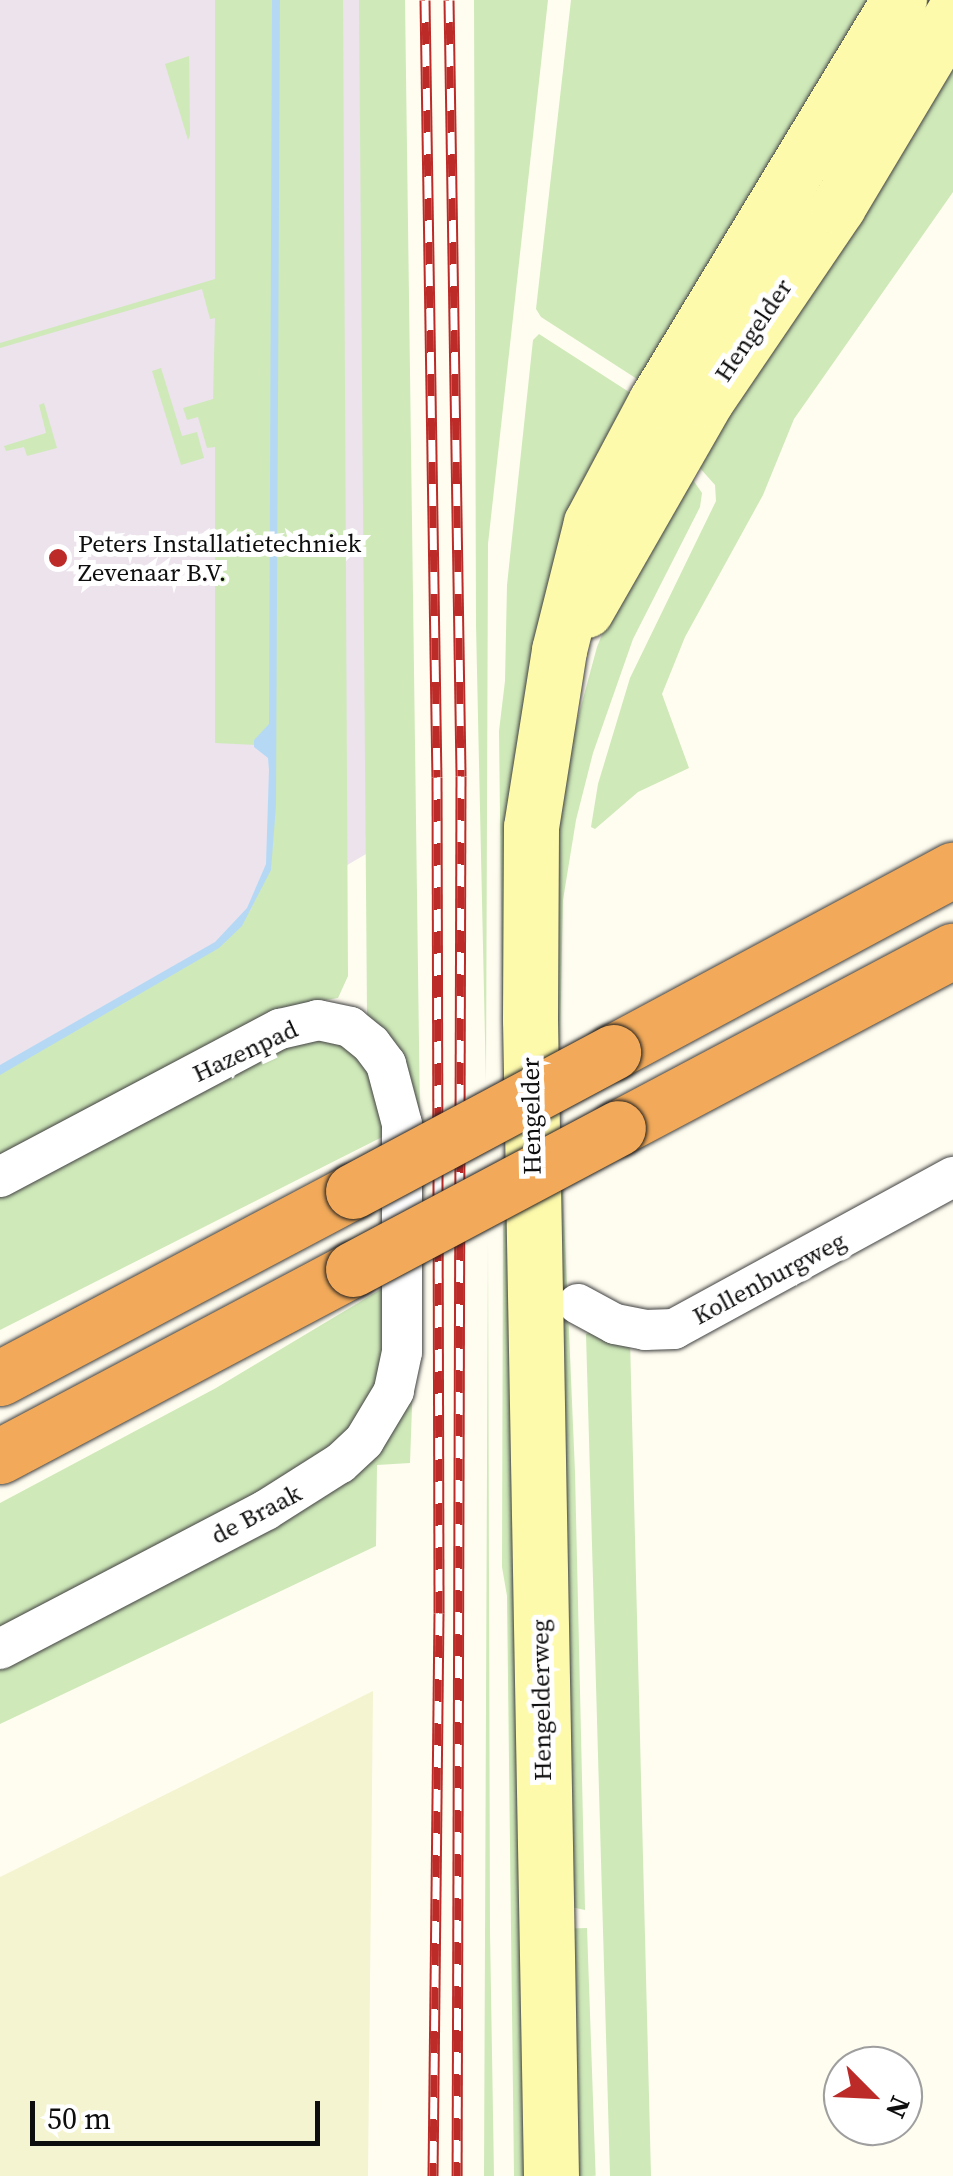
<!DOCTYPE html>
<html>
<head>
<meta charset="utf-8">
<style>
	body { margin:0 }
	#map { position:relative; width:953px; height:2176px; overflow:hidden; background:#fffdf0; font-family:"Source Serif 4",serif }
	div>[style] { position:absolute }
	.industrial>* { inset:0; background:#ece3ed }
	.farmland>* { inset:0; background:#f4f4d0 }
	.green>* { inset:0; background:#cfe9b9; transform-origin:0 0 }
	.water>* { inset:0; background:#b5d9f5 }
	.roads { filter:drop-shadow(0 0 2px #414141) drop-shadow(0 0 2px #414141) }
	.minor>* { height:40px; margin:-20px; padding:0 20px; transform-origin:20px; border-radius:20px; background:#fff }
	.secondary>* { height:55px; margin:-27.5px; padding:0 27.5px; transform-origin:27.5px; border-radius:27.5px; background:#fefaac }
	.motorway>* { height:55px; margin:-27.5px; padding:0 27.5px; transform-origin:27.5px; border-radius:27.5px; background:#f2aa5a }
	.rail>* { height:11px; margin-top:-5.5px; transform-origin:0; background:repeating-linear-gradient(90deg,#fff 0 22px,#bd2b28 0 44px); box-sizing:border-box; border-block:2px solid #bd2b28 }
	.bridges { filter:drop-shadow(0 0 2px #1f1f1f) drop-shadow(0 0 2px #1f1f1f) }
	.motorway-bridge>* { height:55px; margin:-27.5px; padding:0 27.5px; transform-origin:27.5px; border-radius:27.5px; background:#f2aa5a }
	.dots>* { width:28px; height:28px; translate:-50% -50%; box-sizing:border-box; border:5px solid #fff; border-radius:50% }
	span { translate:-50% -50%; white-space:nowrap; text-align:center; line-height:1.15; -webkit-text-stroke:10px #fff; paint-order:stroke }
	.street-label { font-size:25px; color:#0e0e0e }
	.poi-label { font-size:25px; color:#0e0e0e }
	.left { translate:0 -50%; text-align:left }
	.north { position:absolute; left:823px; top:2046px; width:100px; height:100px; box-sizing:border-box; background:#fff; border:2px solid #9f9f9f; border-radius:50%; rotate:114deg; font-size:28px; font-weight:700; line-height:40px; text-align:center; color:#0e0e0e }
	.north::after { content:''; display:block; margin:auto; width:35px; height:45px; background:#bd2b28; clip-path:polygon(50% 0,100% 100%,50% 72%,0 100%) }
	.scale { position:absolute; left:30px; top:2101px; width:290px; height:45px; box-sizing:border-box; border:5px solid #0e0e0e; border-top:0; padding-left:12px; font-size:30px; line-height:35px; white-space:nowrap; color:#0e0e0e; -webkit-text-stroke:8px #fff; paint-order:stroke }
</style>
</head>
<body>
<div id="map">
	<div class="industrial">
		<div style="clip-path:polygon(0 0,368px 0,378px 847px,0 1069px)"></div>
	</div>
	<div class="farmland">
		<div style="clip-path:polygon(373px 1691px,368px 2176px,0 2176px,0 1877px)"></div>
	</div>
	<div class="green">
		<div style="clip-path:polygon(215px 0,343px 0,348px 976px,338px 998px,280px 1008px,0 1160px,0 1069px,221px 941px,250px 911px,267px 875px,274px 746px,215px 743px,215px 447px,207px 448px,198px 417px,187px 420px,183px 408px,213px 399px,215px 318px,210px 319px,202px 289px,0 348px,0 343px,215px 279px)"></div>
		<div style="clip-path:polygon(359px 0,405px 0,420px 1118px,367px 1014px)"></div>
		<div style="clip-path:polygon(474px 0,548px 0,488px 544px,486px 1084px,476px 625px)"></div>
		<div style="clip-path:polygon(571px 0,882px 0,651px 388px,541px 317px,536px 309px)"></div>
		<div style="clip-path:polygon(953px 43px,953px 192px,794px 419px,763px 495px,685px 637px,662px 694px,689px 768px,638px 792px,595px 829px,591px 827px,598px 784px,630px 678px,716px 501px,715px 485px,691px 458px)"></div>
		<div style="clip-path:polygon(189px 56px,190px 135px,188px 140px,165px 64px)"></div>
		<div style="clip-path:polygon(539px 334px,643px 401px,524px 702px,510px 795px,510px 1071px,503px 1075px,499px 731px,505px 681px,507px 585px,533px 340px)"></div>
		<div style="clip-path:polygon(161px 368px,182px 436px,197px 432px,204px 458px,181px 465px,152px 371px)"></div>
		<div style="clip-path:polygon(44px 403px,57px 448px,27px 456px,24px 447px,6px 451px,4px 446px,46px 433px,39px 405px)"></div>
		<div style="clip-path:polygon(691px 477px,702px 493px,700px 507px,633px 639px,593px 753px,576px 820px,563px 900px,560px 1045px,549px 1051px,549px 897px,562px 777px,597px 647px,623px 582px)"></div>
		<div style="clip-path:polygon(308px 1031px,357px 1048px,392px 1132px,0 1330px,0 1187px)"></div>
		<div style="clip-path:polygon(563px 1192px,575px 1472px,585px 1910px,566px 1906px,549px 1200px)"></div>
		<div style="clip-path:polygon(508px 1221px,531px 2176px,514px 2176px,507px 1596px,502px 1567px,503px 1224px)"></div>
		<div style="clip-path:polygon(488px 1232px,490px 1931px,494px 2176px,484px 2176px)"></div>
		<div style="clip-path:polygon(417px 1269px,410px 1463px,377px 1465px,376px 1546px,0 1724px,0 1662px,359px 1465px)"></div>
		<div style="clip-path:polygon(393px 1282px,380px 1384px,335px 1455px,0 1641px,0 1503px,216px 1388px)"></div>
		<div style="clip-path:polygon(600px 1328px,630px 1339px,651px 2176px,610px 2176px,586px 1334px)"></div>
		<div style="left:587px;top:1928px;width:248px;height:25px;rotate:88deg"></div>
	</div>
	<div class="water">
		<div style="clip-path:polygon(272px 0,280px 0,276px 806px,271px 870px,242px 926px,219px 948px,0 1075px,0 1065px,215px 942px,247px 908px,266px 864px,269px 770px,268px 758px,254px 747px,254px 740px,269px 724px)"></div>
	</div>
	<div class="roads">
		<div class="minor">
			<div style="left:0;top:1177px;width:317px;rotate:-27.9deg"></div>
			<div style="left:280px;top:1029px;width:39px;rotate:-13deg"></div>
			<div style="left:318px;top:1020px;width:33px;rotate:12deg"></div>
			<div style="left:350px;top:1027px;width:27px;rotate:39deg"></div>
			<div style="left:371px;top:1044px;width:25px;rotate:53deg"></div>
			<div style="left:386px;top:1064px;width:62px;rotate:75.1deg"></div>
			<div style="left:402px;top:1124px;width:228px;rotate:90deg"></div>
			<div style="left:402px;top:1352px;width:40px;rotate:102deg"></div>
			<div style="left:394px;top:1391px;width:58px;rotate:121deg"></div>
			<div style="left:364px;top:1441px;width:33px;rotate:137deg"></div>
			<div style="left:340px;top:1463px;width:88px;rotate:147.6deg"></div>
			<div style="left:266px;top:1510px;width:300px;rotate:152.4deg"></div>
			<div style="left:578px;top:1304px;width:42px;rotate:28.4deg"></div>
			<div style="left:615px;top:1324px;width:31px;rotate:11deg"></div>
			<div style="left:645px;top:1330px;width:29px;rotate:-2deg"></div>
			<div style="left:674px;top:1329px;width:318px;rotate:-28.6deg"></div>
		</div>
		<div class="secondary">
			<div style="left:586px;top:610px;width:243px;rotate:-60.2deg"></div>
			<div style="left:707px;top:399px;width:233px;rotate:-55.8deg"></div>
			<div style="left:838px;top:206px;width:224px;rotate:-59.1deg"></div>
			<div style="left:551px;top:2176px;width:1157px;rotate:-91.04deg"></div>
			<div style="left:530px;top:1019px;width:192px;rotate:-89.7deg"></div>
			<div style="left:531px;top:827px;width:179px;rotate:-81deg"></div>
			<div style="left:559px;top:650px;width:131px;rotate:-75.9deg"></div>
			<div style="left:591px;top:523px;width:138px;rotate:-62deg"></div>
			<div style="left:656px;top:401px;width:469px;rotate:-58.8deg"></div>
		</div>
		<div class="motorway">
			<div style="left:613px;top:1052px;width:386px;rotate:-28.2deg"></div>
			<div style="left:618px;top:1128px;width:379px;rotate:-27.9deg"></div>
			<div style="left:0;top:1378px;width:399px;rotate:-27.9deg"></div>
			<div style="left:0;top:1456px;width:399px;rotate:-27.9deg"></div>
		</div>
	</div>
	<div class="rail">
		<div style="left:425px;top:0;width:777px;rotate:89.12deg"></div>
		<div style="left:437px;top:777px;width:836px;rotate:89.86deg"></div>
		<div style="left:439px;top:1613px;width:563px;rotate:90.61deg"></div>
		<div style="left:449px;top:0;width:776px;rotate:89.11deg"></div>
		<div style="left:461px;top:776px;width:1400px;rotate:90.16deg"></div>
	</div>
	<div class="bridges">
		<div class="motorway-bridge">
			<div style="left:353px;top:1191px;width:295px;rotate:-28.1deg"></div>
			<div style="left:353px;top:1269px;width:300px;rotate:-28deg"></div>
		</div>
	</div>
	<div class="dots">
		<div style="left:58px;top:558px;background:#bd2b28"></div>
	</div>
	<div class="street-label">
		<span style="left:753px;top:330px;rotate:-56deg">Hengelder</span>
		<span style="left:245px;top:1051px;rotate:-25deg">Hazenpad</span>
		<span style="left:531px;top:1116px;rotate:-91deg">Hengelder</span>
		<span style="left:769px;top:1278px;rotate:-28deg">Kollenburgweg</span>
		<span style="left:256px;top:1514px;rotate:-28deg">de Braak</span>
		<span style="left:541px;top:1700px;rotate:-91deg">Hengelderweg</span>
	</div>
	<div class="poi-label">
		<span class="left" style="left:78px;top:558px">Peters Installatietechniek<br>Zevenaar B.V.</span>
	</div>
	<div class="north">N</div>
	<div class="scale">50 m</div>
</div>
</body>
</html>
